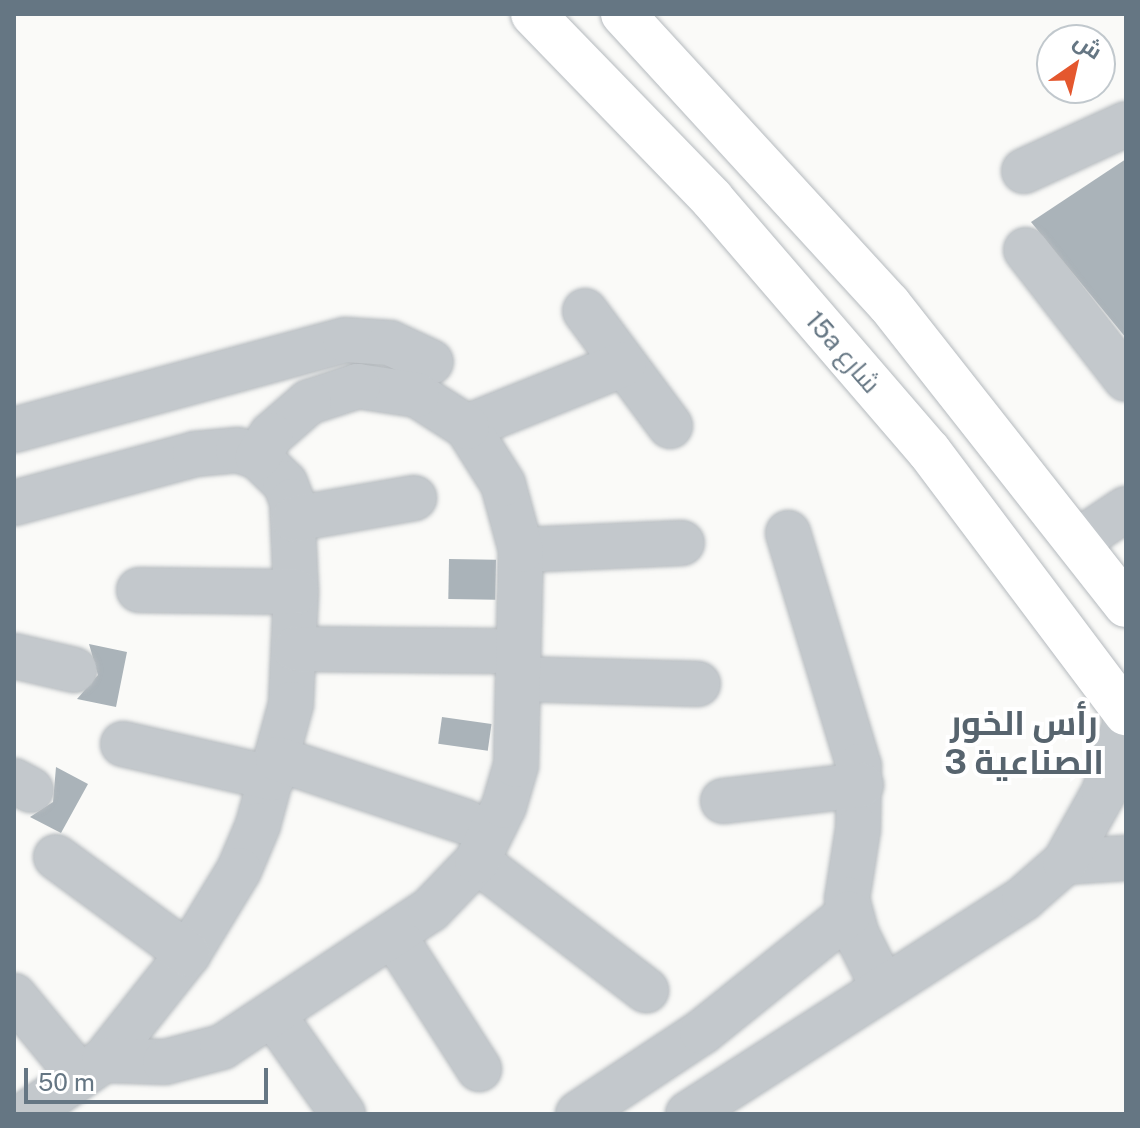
<!DOCTYPE html>
<html>
<head>
<meta charset="utf-8">
<style>
	body { margin:0 }
	#map { position:relative; width:1140px; height:1128px; overflow:hidden; background:#fafaf8; font-family:"Public Sans",Cairo,sans-serif }
	div>[style] { position:absolute }
	.building>* { inset:0; background:#aab3b9; transform-origin:0 0 }
	.roads { filter:drop-shadow(0 0 2px #b5babe) drop-shadow(0 0 2px #b5babe) }
	.minor>* { height:44px; margin:-22px; padding:0 22px; transform-origin:22px; border-radius:22px; background:#c3c8cc }
	.major>* { height:44px; margin:-22px; padding:0 22px; transform-origin:22px; border-radius:22px; background:#fff }
	span { translate:-50% -50%; white-space:nowrap; text-align:center; line-height:1.15; -webkit-text-stroke:8px #fff; paint-order:stroke }
	.street-label { font-size:26px; color:#657683 }
	.district-label { font-size:34px; color:#57646e; font-weight:700 }
	.frame { position:absolute; inset:0; border:16px solid #657683; pointer-events:none }
	.north { position:absolute; left:1036px; top:24px; width:80px; height:80px; box-sizing:border-box; background:#fff; border:2px solid #c1c8cd; border-radius:50%; rotate:34deg; font-size:22px; font-weight:700; line-height:32px; text-align:center; color:#657683 }
	.north::after { content:''; display:block; margin:auto; width:28px; height:36px; background:#e4572e; clip-path:polygon(50% 0,100% 100%,50% 72%,0 100%) }
	.scale { position:absolute; left:24px; top:1068px; width:244px; height:36px; box-sizing:border-box; border:4px solid #657683; border-top:0; padding-left:10px; font-size:24px; line-height:28px; white-space:nowrap; color:#657683; -webkit-text-stroke:6px #fff; paint-order:stroke }
</style>
</head>
<body>
<div id="map">
	<div class="building">
		<div style="clip-path:polygon(1126px 159px,1126px 338px,1031px 222px)"></div>
		<div style="left:449px;top:559px;width:47px;height:40px;rotate:1deg"></div>
		<div style="clip-path:polygon(89px 644px,127px 652px,116px 707px,77px 699px,98px 675px)"></div>
		<div style="left:442px;top:717px;width:50px;height:27px;rotate:8deg"></div>
		<div style="clip-path:polygon(56px 767px,88px 784px,61px 833px,30px 817px,53px 802px)"></div>
	</div>
	<div class="roads">
		<div class="minor">
			<div style="left:1024px;top:171px;width:112px;rotate:-24.7deg"></div>
			<div style="left:1026px;top:250px;width:163px;rotate:52.2deg"></div>
			<div style="left:585px;top:311px;width:143px;rotate:53.5deg"></div>
			<div style="left:467px;top:427px;width:169px;rotate:-21.9deg"></div>
			<div style="left:14px;top:430px;width:343px;rotate:-15.2deg"></div>
			<div style="left:345px;top:340px;width:45px;rotate:3.8deg"></div>
			<div style="left:390px;top:343px;width:45px;rotate:24.9deg"></div>
			<div style="left:14px;top:503px;width:188px;rotate:-15.1deg"></div>
			<div style="left:195px;top:454px;width:43px;rotate:-5.3deg"></div>
			<div style="left:238px;top:450px;width:21px;rotate:19deg"></div>
			<div style="left:258px;top:457px;width:37px;rotate:44deg"></div>
			<div style="left:285px;top:483px;width:19px;rotate:69deg"></div>
			<div style="left:292px;top:501px;width:91px;rotate:87.5deg"></div>
			<div style="left:296px;top:592px;width:112px;rotate:92.6deg"></div>
			<div style="left:291px;top:704px;width:125px;rotate:105.3deg"></div>
			<div style="left:258px;top:825px;width:49px;rotate:112.9deg"></div>
			<div style="left:239px;top:870px;width:98px;rotate:121.3deg"></div>
			<div style="left:188px;top:954px;width:135px;rotate:128.4deg"></div>
			<div style="left:104px;top:1060px;width:95px;rotate:145.3deg"></div>
			<div style="left:294px;top:519px;width:122px;rotate:-9.9deg"></div>
			<div style="left:788px;top:533px;width:244px;rotate:73.1deg"></div>
			<div style="left:859px;top:766px;width:63px;rotate:90.9deg"></div>
			<div style="left:858px;top:829px;width:71px;rotate:98.9deg"></div>
			<div style="left:847px;top:899px;width:35px;rotate:75deg"></div>
			<div style="left:856px;top:933px;width:58px;rotate:63.4deg"></div>
			<div style="left:1078px;top:541px;width:58px;rotate:-33.7deg"></div>
			<div style="left:521px;top:550px;width:161px;rotate:-2.5deg"></div>
			<div style="left:139px;top:590px;width:157px;rotate:0.7deg"></div>
			<div style="left:296px;top:649px;width:198px;rotate:0.6deg"></div>
			<div style="left:14px;top:656px;width:62px;rotate:13.1deg"></div>
			<div style="left:521px;top:679px;width:177px;rotate:1.6deg"></div>
			<div style="left:123px;top:744px;width:153px;rotate:12.9deg"></div>
			<div style="left:278px;top:759px;width:198px;rotate:18.5deg"></div>
			<div style="left:14px;top:781px;width:19px;rotate:28deg"></div>
			<div style="left:723px;top:801px;width:139px;rotate:-6.6deg"></div>
			<div style="left:56px;top:857px;width:164px;rotate:36.3deg"></div>
			<div style="left:477px;top:861px;width:213px;rotate:37.4deg"></div>
			<div style="left:1065px;top:862px;width:61px;rotate:-3.8deg"></div>
			<div style="left:394px;top:936px;width:158px;rotate:57.4deg"></div>
			<div style="left:14px;top:996px;width:104px;rotate:50.5deg"></div>
			<div style="left:274px;top:1016px;width:120px;rotate:54.9deg"></div>
			<div style="left:104px;top:1060px;width:61px;rotate:1.9deg"></div>
			<div style="left:165px;top:1062px;width:59px;rotate:-14.7deg"></div>
			<div style="left:222px;top:1047px;width:249px;rotate:-33.4deg"></div>
			<div style="left:430px;top:910px;width:68px;rotate:-46.2deg"></div>
			<div style="left:477px;top:861px;width:61px;rotate:-63.9deg"></div>
			<div style="left:504px;top:806px;width:43px;rotate:-73.7deg"></div>
			<div style="left:516px;top:765px;width:215px;rotate:-88.7deg"></div>
			<div style="left:521px;top:550px;width:68px;rotate:-105.3deg"></div>
			<div style="left:503px;top:484px;width:67px;rotate:-122.3deg"></div>
			<div style="left:467px;top:427px;width:59px;rotate:-147.4deg"></div>
			<div style="left:417px;top:395px;width:60px;rotate:-171.3deg"></div>
			<div style="left:358px;top:386px;width:52px;rotate:161.9deg"></div>
			<div style="left:309px;top:402px;width:50px;rotate:139deg"></div>
			<div style="left:271px;top:435px;width:26px;rotate:121deg"></div>
			<div style="left:578px;top:1114px;width:149px;rotate:-33.5deg"></div>
			<div style="left:702px;top:1032px;width:189px;rotate:-38.8deg"></div>
			<div style="left:688px;top:1114px;width:399px;rotate:-32.7deg"></div>
			<div style="left:1024px;top:898px;width:55px;rotate:-41.3deg"></div>
			<div style="left:1065px;top:862px;width:80px;rotate:-60.9deg"></div>
			<div style="left:1104px;top:792px;width:74px;rotate:-72.8deg"></div>
		</div>
		<div class="major">
			<div style="left:533px;top:14px;width:257px;rotate:45.9deg"></div>
			<div style="left:712px;top:199px;width:333px;rotate:49.3deg"></div>
			<div style="left:929px;top:451px;width:328px;rotate:53.1deg"></div>
			<div style="left:623px;top:14px;width:394px;rotate:47.5deg"></div>
			<div style="left:889px;top:304px;width:383px;rotate:51.8deg"></div>
		</div>
	</div>
	<div class="street-label">
		<span style="left:843px;top:352px;rotate:49deg">15a شارع</span>
	</div>
	<div class="district-label">
		<span style="left:1024px;top:743px">رأس الخور<br>الصناعية 3</span>
	</div>
	<div class="frame"></div>
	<div class="north">ش</div>
	<div class="scale">50 m</div>
</div>
</body>
</html>
